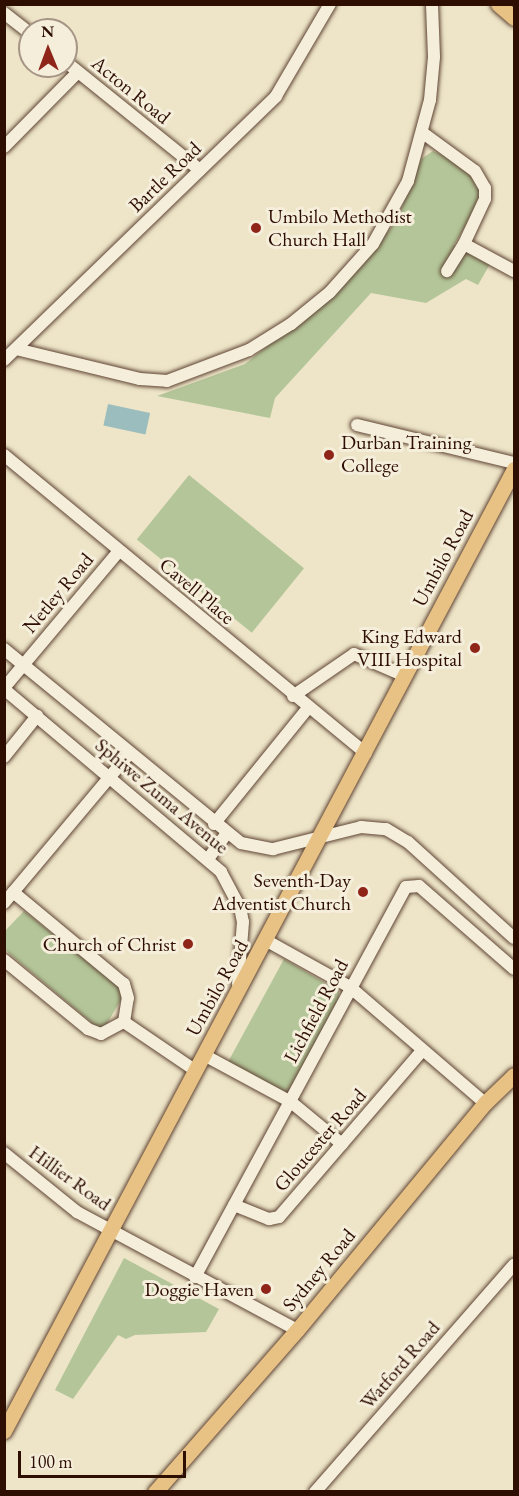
<!DOCTYPE html>
<html>
<head>
<meta charset="utf-8">
<style>
	body { margin:0 }
	#map { position:relative; width:519px; height:1496px; overflow:hidden; background:#eee5c8; font-family:"EB Garamond",serif }
	div>[style] { position:absolute }
	.green>* { inset:0; background:#b4c699; transform-origin:0 0 }
	.water>* { inset:0; background:#9cbdbe; transform-origin:0 0 }
	.roads { filter:drop-shadow(0 0 2px #5f4434) drop-shadow(0 0 2px #5f4434) }
	.minor>* { height:12px; margin:-6px; padding:0 6px; transform-origin:6px; border-radius:6px; background:#f4eedb }
	.major>* { height:15px; margin:-7.5px; padding:0 7.5px; transform-origin:7.5px; border-radius:7.5px; background:#e7c284 }
	.dots>* { width:16px; height:16px; translate:-50% -50%; box-sizing:border-box; border:3px solid #f4eedb; border-radius:50% }
	span { translate:-50% -50%; white-space:nowrap; text-align:center; line-height:1.15; -webkit-text-stroke:6px #f4eedb; paint-order:stroke }
	.street-label { font-size:20px; color:#2f0e02 }
	.poi-label { font-size:20px; color:#2f0e02 }
	.left { translate:0 -50%; text-align:left }
	.right { translate:-100% -50%; text-align:right }
	.frame { position:absolute; inset:0; border:6px solid #2f0e02; pointer-events:none }
	.north { position:absolute; left:18px; top:18px; width:60px; height:60px; box-sizing:border-box; background:#f4eedb; border:2px solid #a59484; border-radius:50%; rotate:359deg; font-size:16px; font-weight:700; line-height:24px; text-align:center; color:#2f0e02 }
	.north::after { content:''; display:block; margin:auto; width:21px; height:27px; background:#8f2418; clip-path:polygon(50% 0,100% 100%,50% 72%,0 100%) }
	.scale { position:absolute; left:18px; top:1451px; width:168px; height:27px; box-sizing:border-box; border:3px solid #2f0e02; border-top:0; padding-left:8px; font-size:18px; line-height:21px; white-space:nowrap; color:#2f0e02; -webkit-text-stroke:4px #f4eedb; paint-order:stroke }
</style>
</head>
<body>
<div id="map">
	<div class="green">
		<div style="clip-path:polygon(433px 151px,452px 160px,479px 184px,481px 200px,454px 245px,490px 264px,478px 285px,466px 279px,426px 303px,371px 293px,275px 398px,270px 418px,157px 396px,245px 364px,338px 290px,396px 222px,421px 159px)"></div>
		<div style="left:189px;top:475px;width:148px;height:83px;rotate:39deg"></div>
		<div style="clip-path:polygon(24px 911px,120px 988px,122px 998px,105px 1027px,97px 1027px,5px 950px,4px 932px)"></div>
		<div style="clip-path:polygon(284px 959px,339px 991px,339px 998px,287px 1095px,228px 1062px)"></div>
		<div style="clip-path:polygon(124px 1258px,219px 1309px,206px 1332px,135px 1335px,126px 1339px,118px 1335px,73px 1399px,55px 1390px)"></div>
	</div>
	<div class="water">
		<div style="left:108px;top:404px;width:43px;height:22px;rotate:12deg"></div>
	</div>
	<div class="roads">
		<div class="minor">
			<div style="left:4px;top:13px;width:33px;rotate:38deg"></div>
			<div style="left:66px;top:62px;width:172px;rotate:38.9deg"></div>
			<div style="left:423px;top:133px;width:64px;rotate:36.2deg"></div>
			<div style="left:475px;top:171px;width:20px;rotate:60deg"></div>
			<div style="left:485px;top:188px;width:11px;rotate:90deg"></div>
			<div style="left:485px;top:199px;width:50px;rotate:115deg"></div>
			<div style="left:464px;top:244px;width:32px;rotate:122deg"></div>
			<div style="left:4px;top:147px;width:105px;rotate:-45.4deg"></div>
			<div style="left:464px;top:244px;width:57px;rotate:28.4deg"></div>
			<div style="left:16px;top:349px;width:128px;rotate:13.6deg"></div>
			<div style="left:140px;top:379px;width:27px;rotate:4deg"></div>
			<div style="left:167px;top:381px;width:88px;rotate:-20.7deg"></div>
			<div style="left:249px;top:350px;width:49px;rotate:-31.8deg"></div>
			<div style="left:291px;top:324px;width:50px;rotate:-39.4deg"></div>
			<div style="left:330px;top:292px;width:64px;rotate:-48.1deg"></div>
			<div style="left:373px;top:244px;width:72px;rotate:-60.9deg"></div>
			<div style="left:408px;top:181px;width:84px;rotate:-74.8deg"></div>
			<div style="left:430px;top:100px;width:43px;rotate:-84.7deg"></div>
			<div style="left:434px;top:57px;width:53px;rotate:-92.2deg"></div>
			<div style="left:4px;top:360px;width:379px;rotate:-44.1deg"></div>
			<div style="left:276px;top:96px;width:107px;rotate:-59.6deg"></div>
			<div style="left:357px;top:425px;width:162px;rotate:13.6deg"></div>
			<div style="left:4px;top:455px;width:469px;rotate:39.5deg"></div>
			<div style="left:4px;top:649px;width:306px;rotate:39.3deg"></div>
			<div style="left:241px;top:843px;width:33px;rotate:11deg"></div>
			<div style="left:273px;top:849px;width:91px;rotate:-14deg"></div>
			<div style="left:361px;top:827px;width:25px;rotate:5deg"></div>
			<div style="left:386px;top:829px;width:26px;rotate:31deg"></div>
			<div style="left:408px;top:842px;width:143px;rotate:42.2deg"></div>
			<div style="left:4px;top:688px;width:179px;rotate:-50deg"></div>
			<div style="left:4px;top:689px;width:284px;rotate:40.1deg"></div>
			<div style="left:221px;top:872px;width:40px;rotate:62deg"></div>
			<div style="left:240px;top:907px;width:15px;rotate:79deg"></div>
			<div style="left:243px;top:922px;width:62px;rotate:94.6deg"></div>
			<div style="left:293px;top:696px;width:74px;rotate:-34.5deg"></div>
			<div style="left:354px;top:654px;width:56px;rotate:23.3deg"></div>
			<div style="left:4px;top:757px;width:53px;rotate:-51.2deg"></div>
			<div style="left:214px;top:824px;width:148px;rotate:-51deg"></div>
			<div style="left:208px;top:859px;width:31px;rotate:-54deg"></div>
			<div style="left:4px;top:903px;width:194px;rotate:-50deg"></div>
			<div style="left:267px;top:941px;width:95px;rotate:29deg"></div>
			<div style="left:350px;top:987px;width:178px;rotate:40.7deg"></div>
			<div style="left:4px;top:960px;width:109px;rotate:39.4deg"></div>
			<div style="left:88px;top:1029px;width:14px;rotate:21deg"></div>
			<div style="left:101px;top:1034px;width:26px;rotate:-28deg"></div>
			<div style="left:124px;top:1022px;width:24px;rotate:-81deg"></div>
			<div style="left:128px;top:998px;width:15px;rotate:-106deg"></div>
			<div style="left:124px;top:984px;width:144px;rotate:-140.3deg"></div>
			<div style="left:124px;top:1022px;width:87px;rotate:34.2deg"></div>
			<div style="left:204px;top:1055px;width:99px;rotate:28.4deg"></div>
			<div style="left:291px;top:1102px;width:66px;rotate:39.5deg"></div>
			<div style="left:4px;top:1153px;width:94px;rotate:38.9deg"></div>
			<div style="left:77px;top:1212px;width:250px;rotate:28.2deg"></div>
			<div style="left:234px;top:1205px;width:38px;rotate:22deg"></div>
			<div style="left:269px;top:1219px;width:10px;rotate:-11deg"></div>
			<div style="left:279px;top:1217px;width:219px;rotate:-49.3deg"></div>
			<div style="left:195px;top:1277px;width:443px;rotate:-61.6deg"></div>
			<div style="left:406px;top:887px;width:13px;rotate:-4deg"></div>
			<div style="left:419px;top:886px;width:126px;rotate:41.1deg"></div>
			<div style="left:315px;top:1492px;width:302px;rotate:-48.8deg"></div>
		</div>
		<div class="major">
			<div style="left:498px;top:4px;width:21px;rotate:41deg"></div>
			<div style="left:4px;top:1431px;width:1089px;rotate:-62.07deg"></div>
			<div style="left:155px;top:1492px;width:215px;rotate:-48.8deg"></div>
			<div style="left:297px;top:1330px;width:295px;rotate:-50.4deg"></div>
			<div style="left:485px;top:1103px;width:40px;rotate:-44deg"></div>
		</div>
	</div>
	<div class="dots">
		<div style="left:256px;top:228px;background:#8f2418"></div>
		<div style="left:329px;top:455px;background:#8f2418"></div>
		<div style="left:475px;top:648px;background:#8f2418"></div>
		<div style="left:363px;top:892px;background:#8f2418"></div>
		<div style="left:188px;top:944px;background:#8f2418"></div>
		<div style="left:266px;top:1289px;background:#8f2418"></div>
	</div>
	<div class="street-label">
		<span style="left:131px;top:90px;rotate:39deg">Acton Road</span>
		<span style="left:165px;top:177px;rotate:-44deg">Bartle Road</span>
		<span style="left:443px;top:558px;rotate:-62deg">Umbilo Road</span>
		<span style="left:197px;top:591px;rotate:40deg">Cavell Place</span>
		<span style="left:58px;top:593px;rotate:-50deg">Netley Road</span>
		<span style="left:162px;top:796px;rotate:40deg">Sphiwe Zuma Avenue</span>
		<span style="left:217px;top:988px;rotate:-61deg">Umbilo Road</span>
		<span style="left:316px;top:1011px;rotate:-62deg">Lichfield Road</span>
		<span style="left:320px;top:1140px;rotate:-49deg">Gloucester Road</span>
		<span style="left:70px;top:1178px;rotate:36deg">Hillier Road</span>
		<span style="left:319px;top:1270px;rotate:-50deg">Sydney Road</span>
		<span style="left:400px;top:1365px;rotate:-49deg">Watford Road</span>
	</div>
	<div class="poi-label">
		<span class="left" style="left:268px;top:228px">Umbilo Methodist<br>Church Hall</span>
		<span class="left" style="left:341px;top:454px">Durban Training<br>College</span>
		<span class="right" style="left:462px;top:648px">King Edward<br>VIII Hospital</span>
		<span class="right" style="left:351px;top:892px">Seventh-Day<br>Adventist Church</span>
		<span class="right" style="left:176px;top:944px">Church of Christ</span>
		<span class="right" style="left:254px;top:1289px">Doggie Haven</span>
	</div>
	<div class="frame"></div>
	<div class="north">N</div>
	<div class="scale">100 m</div>
</div>
</body>
</html>
